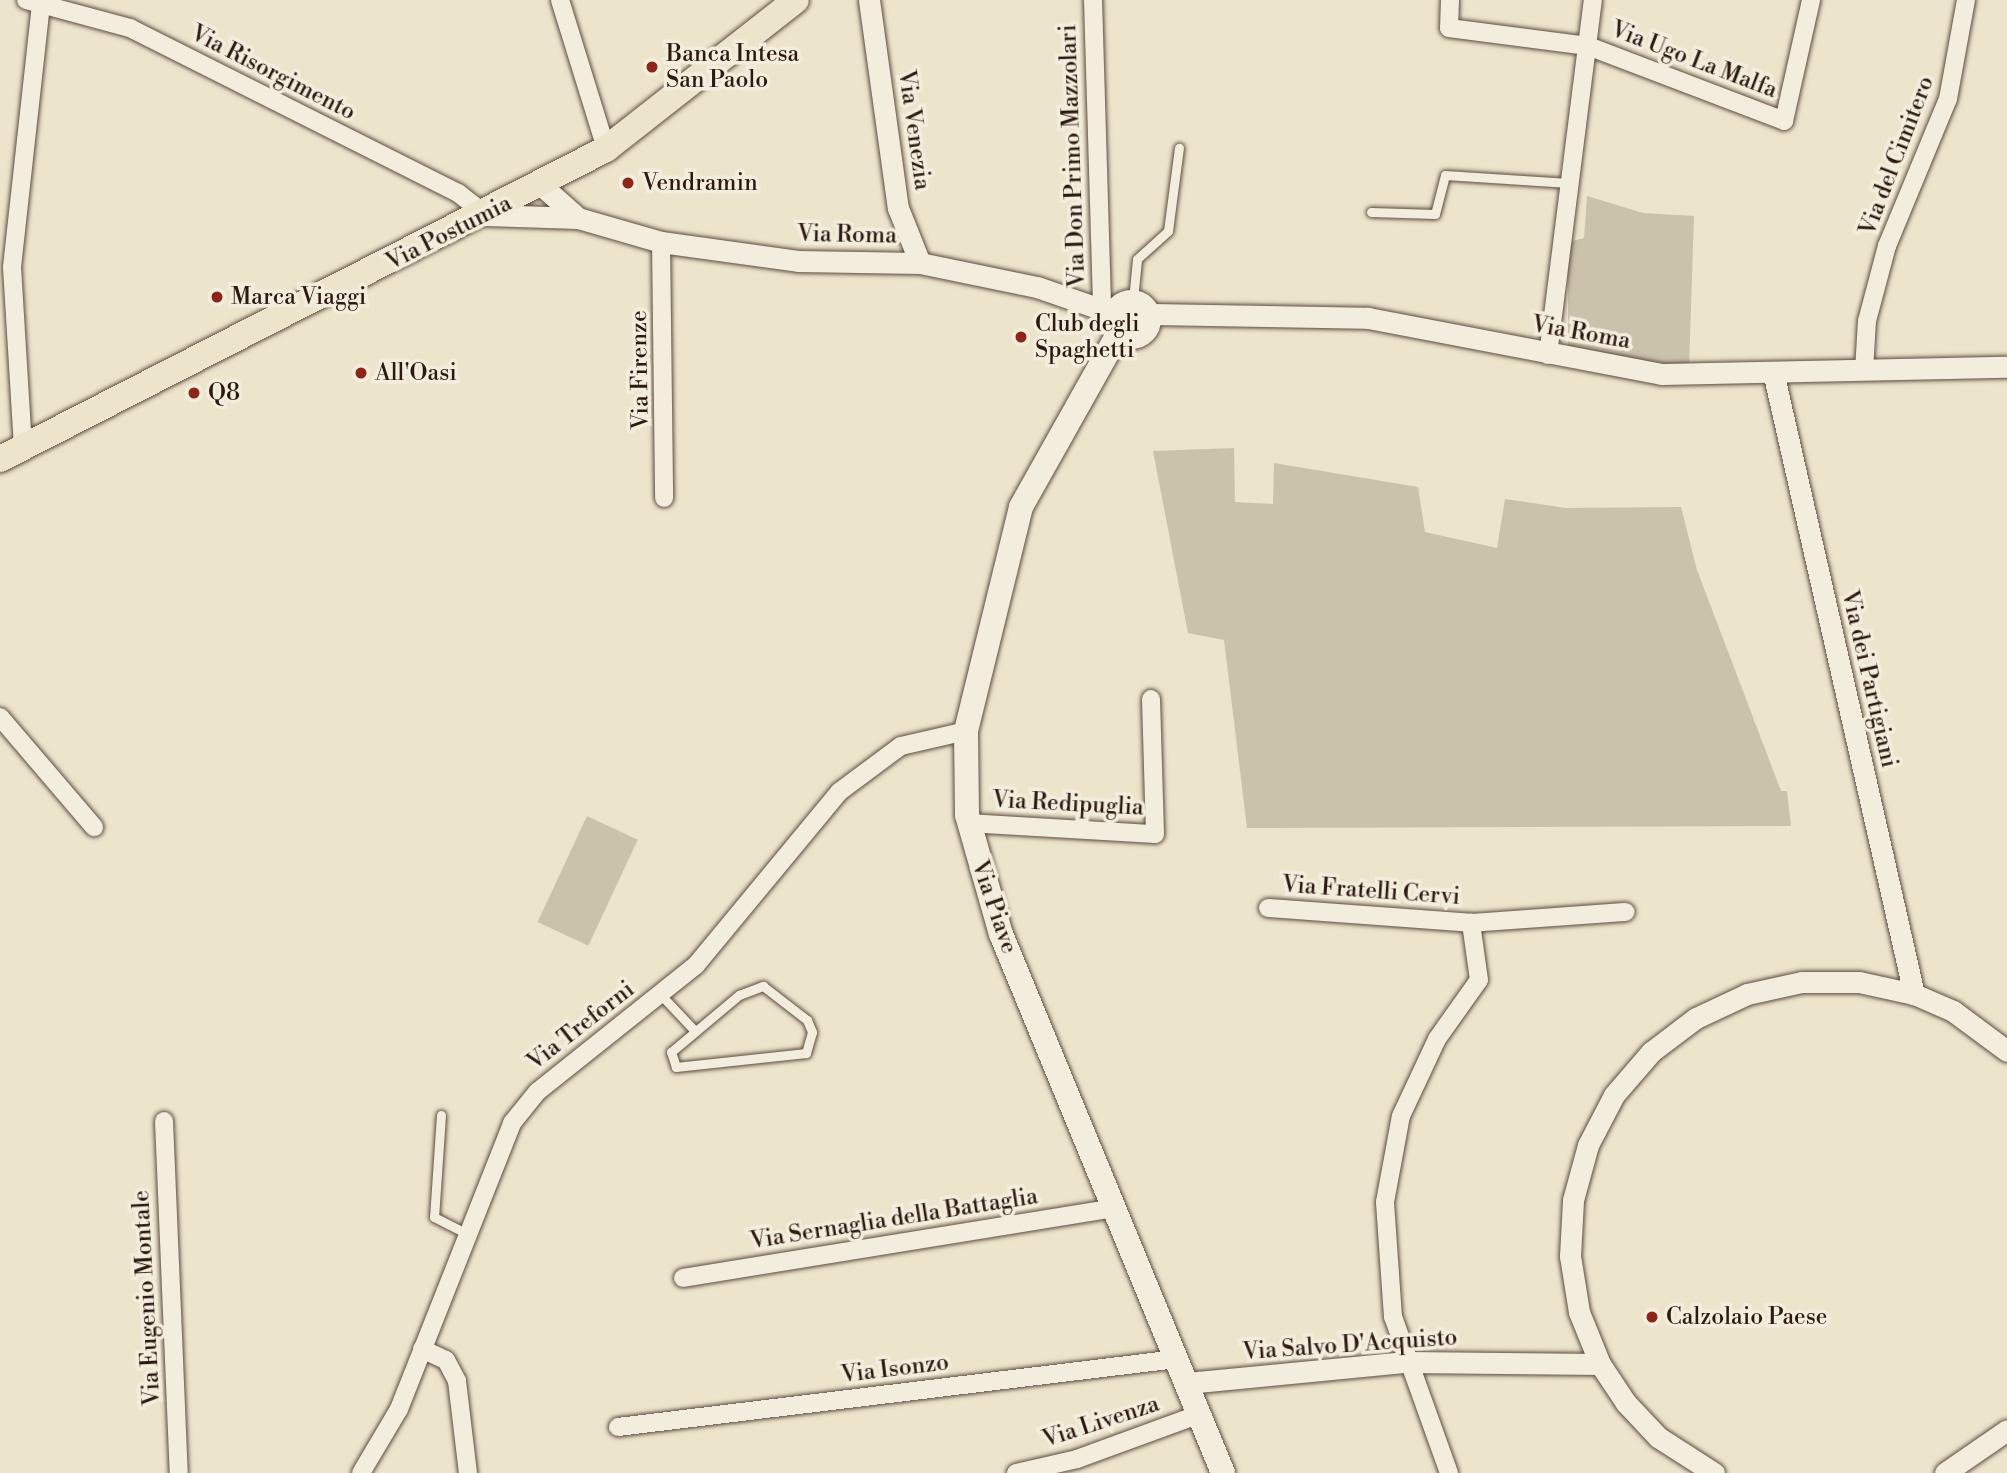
<!DOCTYPE html>
<html>
<head>
<meta charset="utf-8">
<style>
	body { margin:0 }
	#map { position:relative; width:2007px; height:1473px; overflow:hidden; background:#ece4cb; font-family:"Libre Bodoni",serif }
	div>[style] { position:absolute }
	.green>* { inset:0; background:#cbc2ab; transform-origin:0 0 }
	.roads { filter:drop-shadow(0 0 2px #5c4c40) drop-shadow(0 0 2px #5c4c40) }
	.service>* { height:9px; margin:-4.5px; padding:0 4.5px; transform-origin:4.5px; border-radius:4.5px; background:#f3eddd }
	.minor>* { height:18px; margin:-9px; padding:0 9px; transform-origin:9px; border-radius:9px; background:#f3eddd }
	.tertiary>* { height:21px; margin:-10.5px; padding:0 10.5px; transform-origin:10.5px; border-radius:10.5px; background:#f3eddd }
	.tertiary>.ring { margin:-10.5px; padding:0; box-sizing:content-box; background:none; border:21px solid #f3eddd; border-radius:50% }
	.secondary>* { height:24px; margin:-12px; padding:0 12px; transform-origin:12px; border-radius:12px; background:#f3eddd }
	.primary>* { height:26px; margin:-13px; padding:0 13px; transform-origin:13px; border-radius:13px; background:#ece4cb }
	.dots>* { width:19px; height:19px; translate:-50% -50%; box-sizing:border-box; border:4px solid #f3eddd; border-radius:50% }
	span { translate:-50% -50%; white-space:nowrap; text-align:center; line-height:1.15; -webkit-text-stroke:7px #f3eddd; paint-order:stroke }
	.poi-label { font-size:23px; color:#2c1a11 }
	.left { translate:0 -50%; text-align:left }
	.street-label { font-size:23px; color:#2c1a11 }
</style>
</head>
<body>
<div id="map">
	<div class="green">
		<div style="clip-path:polygon(1587px 196px,1643px 213px,1694px 216px,1689px 369px,1568px 346px,1568px 242px,1584px 238px)"></div>
		<div style="clip-path:polygon(1234px 448px,1235px 502px,1273px 504px,1274px 463px,1418px 487px,1425px 532px,1497px 548px,1505px 499px,1566px 508px,1681px 507px,1697px 570px,1781px 791px,1787px 791px,1791px 826px,1247px 828px,1224px 640px,1188px 633px,1153px 451px)"></div>
		<div style="left:587px;top:816px;width:56px;height:117px;rotate:25deg"></div>
	</div>
	<div class="roads">
		<div class="service">
			<div style="left:1371px;top:212px;width:64px;rotate:1.8deg"></div>
			<div style="left:1435px;top:214px;width:40px;rotate:-75.6deg"></div>
			<div style="left:1445px;top:175px;width:124px;rotate:3.7deg"></div>
			<div style="left:1133px;top:300px;width:41px;rotate:-84.4deg"></div>
			<div style="left:1137px;top:259px;width:42px;rotate:-42.1deg"></div>
			<div style="left:1168px;top:231px;width:84px;rotate:-82.5deg"></div>
			<div style="left:763px;top:986px;width:56px;rotate:37.7deg"></div>
			<div style="left:807px;top:1020px;width:13px;rotate:67deg"></div>
			<div style="left:812px;top:1032px;width:22px;rotate:106deg"></div>
			<div style="left:806px;top:1053px;width:131px;rotate:173.9deg"></div>
			<div style="left:676px;top:1067px;width:16px;rotate:-108deg"></div>
			<div style="left:671px;top:1052px;width:89px;rotate:-40deg"></div>
			<div style="left:739px;top:995px;width:26px;rotate:-21deg"></div>
			<div style="left:661px;top:995px;width:50px;rotate:46.6deg"></div>
			<div style="left:441px;top:1115px;width:102px;rotate:93.9deg"></div>
			<div style="left:434px;top:1217px;width:37px;rotate:27deg"></div>
		</div>
		<div class="minor">
			<div style="left:26px;top:0;width:108px;rotate:15.1deg"></div>
			<div style="left:130px;top:28px;width:367px;rotate:26.7deg"></div>
			<div style="left:458px;top:193px;width:36px;rotate:38deg"></div>
			<div style="left:560px;top:0;width:156px;rotate:72.8deg"></div>
			<div style="left:1093px;top:0;width:310px;rotate:88.3deg"></div>
			<div style="left:1450px;top:0;width:28px;rotate:92deg"></div>
			<div style="left:1449px;top:28px;width:140px;rotate:7.4deg"></div>
			<div style="left:1588px;top:46px;width:210px;rotate:20.9deg"></div>
			<div style="left:1784px;top:121px;width:124px;rotate:-77.4deg"></div>
			<div style="left:661px;top:242px;width:256px;rotate:89.3deg"></div>
			<div style="left:1548px;top:355px;width:358px;rotate:-82.8deg"></div>
			<div style="left:1864px;top:371px;width:50px;rotate:-86.6deg"></div>
			<div style="left:1867px;top:321px;width:78px;rotate:-75.1deg"></div>
			<div style="left:1887px;top:246px;width:159px;rotate:-67.5deg"></div>
			<div style="left:1948px;top:99px;width:101px;rotate:-79.7deg"></div>
			<div style="left:23px;top:447px;width:180px;rotate:-93.5deg"></div>
			<div style="left:12px;top:267px;width:266px;rotate:-83.7deg"></div>
			<div style="left:0;top:717px;width:145px;rotate:49.5deg"></div>
			<div style="left:968px;top:823px;width:187px;rotate:3.4deg"></div>
			<div style="left:1155px;top:834px;width:135px;rotate:-91.7deg"></div>
			<div style="left:1268px;top:908px;width:204px;rotate:4.2deg"></div>
			<div style="left:164px;top:1121px;width:352px;rotate:87.6deg"></div>
			<div style="left:683px;top:1278px;width:437px;rotate:-9.2deg"></div>
			<div style="left:422px;top:1349px;width:26px;rotate:25deg"></div>
			<div style="left:446px;top:1360px;width:24px;rotate:62deg"></div>
			<div style="left:457px;top:1381px;width:93px;rotate:83.2deg"></div>
			<div style="left:618px;top:1427px;width:563px;rotate:-6.94deg"></div>
			<div style="left:361px;top:1473px;width:74px;rotate:-59.3deg"></div>
			<div style="left:399px;top:1409px;width:308px;rotate:-68.4deg"></div>
			<div style="left:512px;top:1123px;width:40px;rotate:-51deg"></div>
			<div style="left:537px;top:1092px;width:203px;rotate:-38.6deg"></div>
			<div style="left:696px;top:965px;width:224px;rotate:-50.4deg"></div>
			<div style="left:839px;top:792px;width:77px;rotate:-36.6deg"></div>
			<div style="left:901px;top:746px;width:67px;rotate:-13deg"></div>
			<div style="left:1016px;top:1473px;width:63px;rotate:-12.9deg"></div>
			<div style="left:1077px;top:1459px;width:131px;rotate:-20.1deg"></div>
			<div style="left:1449px;top:1473px;width:166px;rotate:-109.7deg"></div>
			<div style="left:1393px;top:1317px;width:115px;rotate:-94deg"></div>
			<div style="left:1385px;top:1202px;width:87px;rotate:-79.5deg"></div>
			<div style="left:1401px;top:1116px;width:85px;rotate:-64.9deg"></div>
			<div style="left:1437px;top:1039px;width:72px;rotate:-54.6deg"></div>
			<div style="left:1479px;top:980px;width:58px;rotate:-98deg"></div>
			<div style="left:1471px;top:923px;width:155px;rotate:-4.1deg"></div>
		</div>
		<div class="tertiary">
			<div style="left:869px;top:0;width:210px;rotate:82.1deg"></div>
			<div style="left:898px;top:208px;width:59px;rotate:68.2deg"></div>
			<div style="left:541px;top:185px;width:50px;rotate:41.7deg"></div>
			<div style="left:578px;top:218px;width:86px;rotate:16.1deg"></div>
			<div style="left:661px;top:242px;width:138px;rotate:7.9deg"></div>
			<div style="left:798px;top:261px;width:122px;rotate:0.9deg"></div>
			<div style="left:920px;top:263px;width:119px;rotate:11.6deg"></div>
			<div style="left:1037px;top:287px;width:79px;rotate:19.1deg"></div>
			<div style="left:486px;top:215px;width:92px;rotate:1.9deg"></div>
			<div class="ring" style="left:1112px;top:300px;width:17px;height:17px"></div>
			<div style="left:1149px;top:314px;width:219px;rotate:1deg"></div>
			<div style="left:1368px;top:318px;width:298px;rotate:10.8deg"></div>
			<div style="left:1661px;top:374px;width:346px;rotate:-1.2deg"></div>
			<div style="left:1774px;top:376px;width:634px;rotate:77.24deg"></div>
			<div style="left:1187px;top:1383px;width:220px;rotate:-5.5deg"></div>
			<div style="left:1406px;top:1362px;width:194px;rotate:0.6deg"></div>
			<div style="left:1714px;top:1473px;width:67px;rotate:-147.3deg"></div>
			<div style="left:1658px;top:1437px;width:47px;rotate:-133.3deg"></div>
			<div style="left:1626px;top:1403px;width:47px;rotate:-123.7deg"></div>
			<div style="left:1600px;top:1364px;width:56px;rotate:-112deg"></div>
			<div style="left:1579px;top:1312px;width:57px;rotate:-99.1deg"></div>
			<div style="left:1570px;top:1256px;width:56px;rotate:-86.9deg"></div>
			<div style="left:1573px;top:1200px;width:57px;rotate:-74.7deg"></div>
			<div style="left:1588px;top:1145px;width:56px;rotate:-62.5deg"></div>
			<div style="left:1614px;top:1095px;width:57px;rotate:-49.3deg"></div>
			<div style="left:1651px;top:1052px;width:56px;rotate:-37.1deg"></div>
			<div style="left:1696px;top:1018px;width:56px;rotate:-25.2deg"></div>
			<div style="left:1747px;top:994px;width:56px;rotate:-12.3deg"></div>
			<div style="left:1802px;top:982px;width:57px"></div>
			<div style="left:1859px;top:982px;width:56px;rotate:12.3deg"></div>
			<div style="left:1914px;top:994px;width:43px;rotate:23.6deg"></div>
			<div style="left:1953px;top:1011px;width:67px;rotate:36.5deg"></div>
			<div style="left:1945px;top:1473px;width:75px;rotate:-34.7deg"></div>
		</div>
		<div class="secondary">
			<div style="left:1118px;top:334px;width:198px;rotate:119.3deg"></div>
			<div style="left:1021px;top:507px;width:231px;rotate:103.8deg"></div>
			<div style="left:966px;top:731px;width:84px;rotate:89.3deg"></div>
			<div style="left:967px;top:815px;width:124px;rotate:74.1deg"></div>
			<div style="left:1001px;top:934px;width:583px;rotate:67.61deg"></div>
		</div>
		<div class="primary">
			<div style="left:0;top:459px;width:681px;rotate:-27.09deg"></div>
			<div style="left:606px;top:149px;width:241px;rotate:-38.1deg"></div>
		</div>
	</div>
	<div class="dots">
		<div style="left:652px;top:67px;background:#8f2418"></div>
		<div style="left:628px;top:183px;background:#8f2418"></div>
		<div style="left:217px;top:297px;background:#8f2418"></div>
		<div style="left:1021px;top:337px;background:#8f2418"></div>
		<div style="left:361px;top:373px;background:#8f2418"></div>
		<div style="left:194px;top:393px;background:#8f2418"></div>
		<div style="left:1652px;top:1317px;background:#8f2418"></div>
	</div>
	<div class="poi-label">
		<span class="left" style="left:666px;top:67px">Banca Intesa<br>San Paolo</span>
		<span class="left" style="left:642px;top:183px">Vendramin</span>
		<span class="left" style="left:231px;top:297px">Marca Viaggi</span>
		<span class="left" style="left:1035px;top:337px">Club degli<br>Spaghetti</span>
		<span class="left" style="left:375px;top:373px">All'Oasi</span>
		<span class="left" style="left:208px;top:393px">Q8</span>
		<span class="left" style="left:1666px;top:1317px">Calzolaio Paese</span>
	</div>
	<div class="street-label">
		<span style="left:1694px;top:60px;rotate:21deg">Via Ugo La Malfa</span>
		<span style="left:273px;top:73px;rotate:27deg">Via Risorgimento</span>
		<span style="left:914px;top:130px;rotate:82deg">Via Venezia</span>
		<span style="left:1073px;top:156px;rotate:-92deg">Via Don Primo Mazzolari</span>
		<span style="left:1897px;top:156px;rotate:-69deg">Via del Cimitero</span>
		<span style="left:449px;top:233px;rotate:-27deg">Via Postumia</span>
		<span style="left:847px;top:235px;rotate:1deg">Via Roma</span>
		<span style="left:1581px;top:333px;rotate:10deg">Via Roma</span>
		<span style="left:640px;top:370px;rotate:-91deg">Via Firenze</span>
		<span style="left:1869px;top:679px;rotate:77deg">Via dei Partigiani</span>
		<span style="left:1068px;top:804px;rotate:3deg">Via Redipuglia</span>
		<span style="left:1371px;top:891px;rotate:4deg">Via Fratelli Cervi</span>
		<span style="left:994px;top:907px;rotate:71deg">Via Piave</span>
		<span style="left:581px;top:1026px;rotate:-38deg">Via Treforni</span>
		<span style="left:894px;top:1219px;rotate:-9deg">Via Sernaglia della Battaglia</span>
		<span style="left:147px;top:1298px;rotate:-93deg">Via Eugenio Montale</span>
		<span style="left:1350px;top:1345px;rotate:-4deg">Via Salvo D'Acquisto</span>
		<span style="left:895px;top:1369px;rotate:-7deg">Via Isonzo</span>
		<span style="left:1101px;top:1422px;rotate:-18deg">Via Livenza</span>
	</div>
</div>
</body>
</html>
